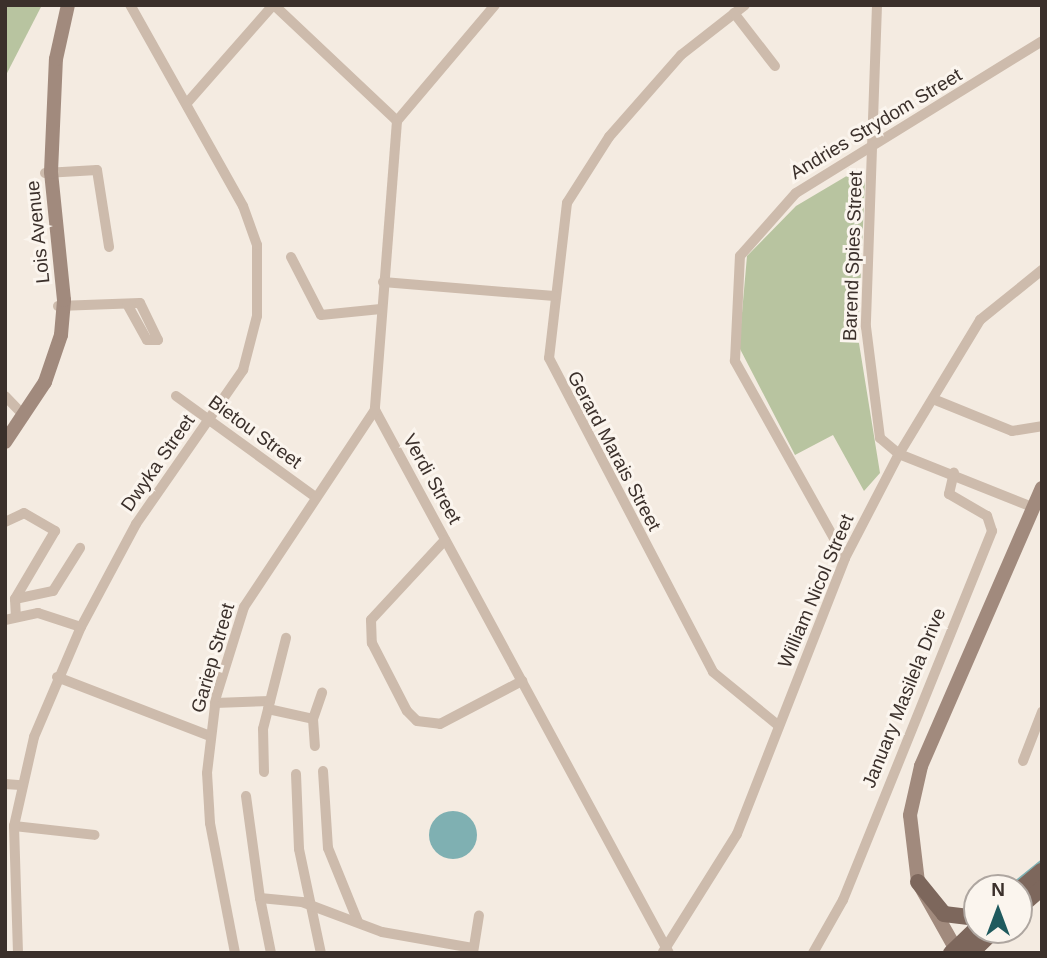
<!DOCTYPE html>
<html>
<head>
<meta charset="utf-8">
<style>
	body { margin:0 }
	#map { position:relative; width:1047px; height:958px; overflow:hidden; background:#f4ebe1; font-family:Arial,sans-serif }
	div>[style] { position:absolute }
	.green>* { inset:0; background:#b8c4a0 }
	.water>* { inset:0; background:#7fb0b2 }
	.round { border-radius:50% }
	.stream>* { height:2.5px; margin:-1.25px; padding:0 1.25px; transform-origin:1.25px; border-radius:1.25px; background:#7fb0b2 }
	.street>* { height:10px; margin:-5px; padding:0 5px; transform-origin:5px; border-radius:5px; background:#cdbbac }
	.secondary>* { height:14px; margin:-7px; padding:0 7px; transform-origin:7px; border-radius:7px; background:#a18a7d }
	.primary>* { height:16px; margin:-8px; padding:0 8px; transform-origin:8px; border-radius:8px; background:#7d675c }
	span { translate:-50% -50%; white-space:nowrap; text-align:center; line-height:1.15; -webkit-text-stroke:6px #fbf5ee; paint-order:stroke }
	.street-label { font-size:19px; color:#3b302b }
	.frame { position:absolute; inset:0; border:7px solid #3b302b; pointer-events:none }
	.north { position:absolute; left:963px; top:874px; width:70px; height:70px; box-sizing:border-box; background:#fbf5ee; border:2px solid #aea6a0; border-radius:50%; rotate:0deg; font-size:19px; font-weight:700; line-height:28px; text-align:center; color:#3b302b }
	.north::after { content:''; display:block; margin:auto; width:24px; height:32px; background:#1f5a5e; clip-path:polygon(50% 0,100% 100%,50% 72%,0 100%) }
</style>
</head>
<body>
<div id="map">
	<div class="green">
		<div style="clip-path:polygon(5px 5px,42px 5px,5px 77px)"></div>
		<div style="clip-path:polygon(850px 174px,865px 181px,858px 337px,880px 473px,864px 491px,833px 435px,795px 455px,739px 347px,747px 256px,796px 206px)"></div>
	</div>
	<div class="water">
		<div class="round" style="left:429px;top:811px;width:48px;height:48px"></div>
	</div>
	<div class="stream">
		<div style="left:1007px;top:888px;width:45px;rotate:-38.7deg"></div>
	</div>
	<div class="street">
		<div style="left:274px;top:5px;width:169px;rotate:43.3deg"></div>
		<div style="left:495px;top:5px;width:152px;rotate:130.2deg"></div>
		<div style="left:397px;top:121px;width:290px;rotate:94.4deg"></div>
		<div style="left:375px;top:410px;width:617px;rotate:61.57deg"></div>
		<div style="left:745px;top:5px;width:81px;rotate:142deg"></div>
		<div style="left:681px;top:55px;width:109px;rotate:131.3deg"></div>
		<div style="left:609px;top:137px;width:78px;rotate:122.5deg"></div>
		<div style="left:567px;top:203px;width:156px;rotate:96.6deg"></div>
		<div style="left:549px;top:358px;width:354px;rotate:62.4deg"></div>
		<div style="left:713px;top:672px;width:85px;rotate:39.3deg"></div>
		<div style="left:877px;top:5px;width:322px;rotate:92deg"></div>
		<div style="left:866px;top:327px;width:112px;rotate:82.8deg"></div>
		<div style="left:880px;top:438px;width:25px;rotate:40deg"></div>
		<div style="left:899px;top:454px;width:141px;rotate:21.7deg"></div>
		<div style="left:734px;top:13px;width:67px;rotate:52.3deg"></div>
		<div style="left:187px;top:103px;width:130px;rotate:-48.7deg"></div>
		<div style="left:45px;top:173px;width:52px;rotate:-3.3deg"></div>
		<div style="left:97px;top:170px;width:78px;rotate:81.1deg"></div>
		<div style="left:291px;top:257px;width:65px;rotate:62.7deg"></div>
		<div style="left:321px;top:315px;width:60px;rotate:-5.7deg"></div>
		<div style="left:383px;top:282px;width:172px;rotate:4.7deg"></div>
		<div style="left:58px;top:306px;width:82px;rotate:-2.1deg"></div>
		<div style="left:140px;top:303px;width:41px;rotate:64.1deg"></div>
		<div style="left:158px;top:340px;width:11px;rotate:180deg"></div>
		<div style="left:147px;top:340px;width:41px;rotate:-119.1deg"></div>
		<div style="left:5px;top:396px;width:28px;rotate:46deg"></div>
		<div style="left:176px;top:396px;width:170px;rotate:35.9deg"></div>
		<div style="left:933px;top:399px;width:85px;rotate:22.1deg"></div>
		<div style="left:1012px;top:431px;width:30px;rotate:-9deg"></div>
		<div style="left:5px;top:522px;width:21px;rotate:-25deg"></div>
		<div style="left:24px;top:513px;width:36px;rotate:30deg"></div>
		<div style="left:55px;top:531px;width:79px;rotate:120.5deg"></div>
		<div style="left:15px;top:599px;width:18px;rotate:87deg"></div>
		<div style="left:445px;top:540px;width:109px;rotate:132.8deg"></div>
		<div style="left:371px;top:620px;width:23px;rotate:88deg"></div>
		<div style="left:372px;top:643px;width:76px;rotate:62.8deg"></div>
		<div style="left:407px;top:711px;width:14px;rotate:45deg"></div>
		<div style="left:417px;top:721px;width:23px;rotate:7deg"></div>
		<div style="left:440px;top:724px;width:93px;rotate:-27.7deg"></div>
		<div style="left:845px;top:558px;width:226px;rotate:-119.2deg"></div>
		<div style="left:735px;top:361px;width:105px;rotate:-87.3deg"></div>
		<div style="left:740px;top:256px;width:84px;rotate:-48.4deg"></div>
		<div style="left:796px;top:193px;width:289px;rotate:-31.7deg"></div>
		<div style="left:15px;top:599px;width:39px;rotate:-12deg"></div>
		<div style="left:53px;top:591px;width:51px;rotate:-57.9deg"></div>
		<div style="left:5px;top:620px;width:34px;rotate:-12deg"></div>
		<div style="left:38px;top:613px;width:45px;rotate:18deg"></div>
		<div style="left:57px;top:677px;width:164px;rotate:21.1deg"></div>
		<div style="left:215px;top:703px;width:55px;rotate:-2.1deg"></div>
		<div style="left:268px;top:709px;width:46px;rotate:12.5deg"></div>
		<div style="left:313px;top:719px;width:27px;rotate:86deg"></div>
		<div style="left:313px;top:719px;width:28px;rotate:-71deg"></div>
		<div style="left:1023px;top:761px;width:53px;rotate:-68.8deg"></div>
		<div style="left:323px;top:771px;width:77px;rotate:86.3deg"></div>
		<div style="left:328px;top:848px;width:80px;rotate:67.9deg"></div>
		<div style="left:264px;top:772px;width:43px;rotate:-91.3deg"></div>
		<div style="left:263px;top:729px;width:94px;rotate:-75.8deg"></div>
		<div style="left:296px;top:774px;width:75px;rotate:87.7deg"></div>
		<div style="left:299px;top:849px;width:106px;rotate:78.1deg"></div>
		<div style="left:5px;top:784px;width:16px;rotate:4deg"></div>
		<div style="left:246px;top:796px;width:103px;rotate:82.2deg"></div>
		<div style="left:260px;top:898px;width:42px;rotate:5.4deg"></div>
		<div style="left:302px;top:902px;width:85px;rotate:20.6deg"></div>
		<div style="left:382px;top:932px;width:92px;rotate:10deg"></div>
		<div style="left:14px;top:826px;width:81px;rotate:6.3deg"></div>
		<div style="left:260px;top:898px;width:56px;rotate:78.7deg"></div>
		<div style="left:663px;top:952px;width:139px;rotate:-57.9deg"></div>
		<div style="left:737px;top:834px;width:296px;rotate:-68.6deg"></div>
		<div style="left:845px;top:558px;width:117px;rotate:-62.6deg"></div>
		<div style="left:899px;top:454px;width:157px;rotate:-58.8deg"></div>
		<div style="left:980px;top:320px;width:80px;rotate:-38.9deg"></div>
		<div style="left:18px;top:953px;width:127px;rotate:-91.8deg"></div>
		<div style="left:14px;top:826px;width:91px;rotate:-77.3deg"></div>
		<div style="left:34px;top:737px;width:120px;rotate:-66.9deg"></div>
		<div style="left:81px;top:627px;width:117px;rotate:-61.9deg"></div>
		<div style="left:136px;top:524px;width:188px;rotate:-55.2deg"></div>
		<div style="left:243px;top:370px;width:56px;rotate:-75.5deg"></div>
		<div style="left:257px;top:316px;width:71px;rotate:-90deg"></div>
		<div style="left:257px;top:245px;width:41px;rotate:-109.7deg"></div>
		<div style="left:243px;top:206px;width:231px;rotate:-119.3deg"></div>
		<div style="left:235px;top:953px;width:132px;rotate:-100.9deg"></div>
		<div style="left:210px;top:823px;width:50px;rotate:-93.4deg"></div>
		<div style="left:207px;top:773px;width:77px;rotate:-83.2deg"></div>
		<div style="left:216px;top:697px;width:94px;rotate:-72.7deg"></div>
		<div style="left:244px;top:607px;width:237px;rotate:-56.4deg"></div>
		<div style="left:473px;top:953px;width:38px;rotate:-81deg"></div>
		<div style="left:813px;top:953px;width:61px;rotate:-60.5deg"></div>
		<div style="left:843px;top:900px;width:398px;rotate:-68deg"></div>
		<div style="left:992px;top:531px;width:16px;rotate:-108deg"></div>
		<div style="left:987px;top:516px;width:44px;rotate:-149.9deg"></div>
		<div style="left:949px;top:494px;width:22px;rotate:-77deg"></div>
	</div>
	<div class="secondary">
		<div style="left:5px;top:442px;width:72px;rotate:-56.3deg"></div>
		<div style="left:45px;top:382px;width:50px;rotate:-71.2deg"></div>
		<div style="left:61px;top:335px;width:35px;rotate:-85deg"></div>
		<div style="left:64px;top:300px;width:129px;rotate:-95.8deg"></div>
		<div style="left:51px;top:172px;width:113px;rotate:-87.5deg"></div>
		<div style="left:56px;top:59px;width:55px;rotate:-77.5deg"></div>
		<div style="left:958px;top:953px;width:81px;rotate:-119.4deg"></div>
		<div style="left:918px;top:882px;width:67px;rotate:-96.8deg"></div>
		<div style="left:910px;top:815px;width:50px;rotate:-77.3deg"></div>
		<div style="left:921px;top:766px;width:303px;rotate:-66.5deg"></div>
	</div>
	<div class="primary">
		<div style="left:918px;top:882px;width:41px;rotate:50.9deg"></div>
		<div style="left:944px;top:914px;width:33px;rotate:7deg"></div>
		<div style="left:1019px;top:890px;width:30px;rotate:-40deg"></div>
		<div style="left:1019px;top:908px;width:30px;rotate:-41deg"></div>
		<div style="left:951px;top:953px;width:36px;rotate:-44deg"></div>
		<div style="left:971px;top:953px;width:33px;rotate:-44deg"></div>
	</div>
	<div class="street-label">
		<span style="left:876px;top:124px;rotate:-31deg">Andries Strydom Street</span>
		<span style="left:38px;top:232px;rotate:-96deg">Lois Avenue</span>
		<span style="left:853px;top:256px;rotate:-88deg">Barend Spies Street</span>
		<span style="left:255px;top:432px;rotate:36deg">Bietou Street</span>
		<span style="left:614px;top:451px;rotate:62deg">Gerard Marais Street</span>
		<span style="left:158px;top:463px;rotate:-55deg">Dwyka Street</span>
		<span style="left:432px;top:479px;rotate:61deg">Verdi Street</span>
		<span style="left:816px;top:591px;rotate:-67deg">William Nicol Street</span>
		<span style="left:213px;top:658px;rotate:-74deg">Gariep Street</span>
		<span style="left:904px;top:698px;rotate:-68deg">January Masilela Drive</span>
	</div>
	<div class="frame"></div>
	<div class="north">N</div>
</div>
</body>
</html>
